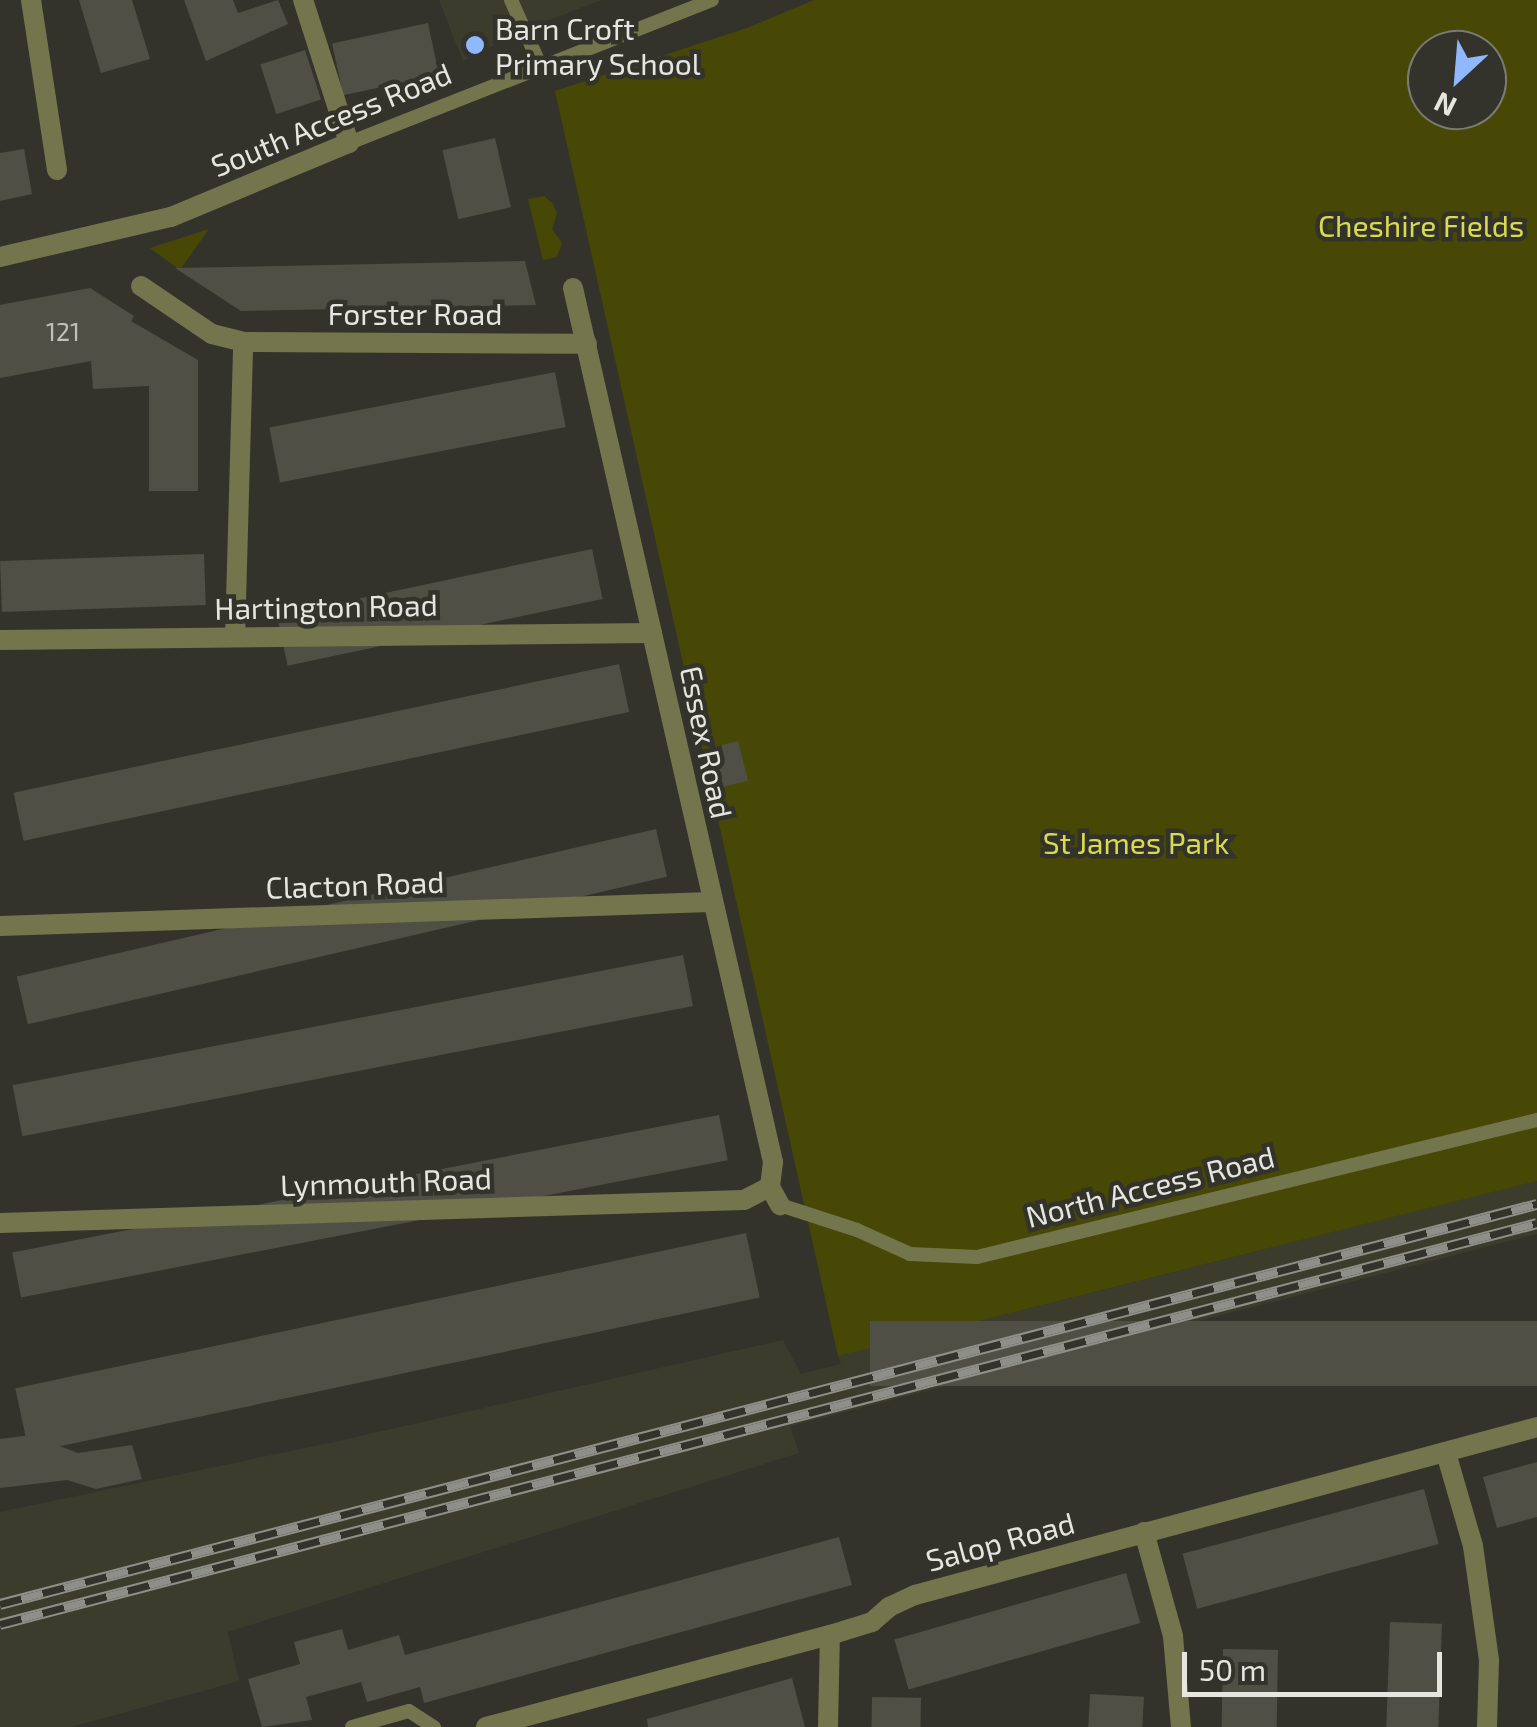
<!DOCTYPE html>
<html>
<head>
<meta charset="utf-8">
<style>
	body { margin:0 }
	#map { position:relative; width:1537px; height:1727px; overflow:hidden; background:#33332b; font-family:"Exo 2",sans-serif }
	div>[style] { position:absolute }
	.built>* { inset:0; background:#3c3c2d }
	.green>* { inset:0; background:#474806 }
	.building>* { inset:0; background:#4f4f46; transform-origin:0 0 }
	.lane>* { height:14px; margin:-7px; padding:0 7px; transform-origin:7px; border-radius:7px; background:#73754d }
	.street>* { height:20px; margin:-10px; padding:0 10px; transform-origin:10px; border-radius:10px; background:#73754d }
	.rail>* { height:11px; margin-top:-5.5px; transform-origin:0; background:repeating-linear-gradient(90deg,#33332b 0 22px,#8e8f88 0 44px); box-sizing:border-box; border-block:2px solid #8e8f88 }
	.dots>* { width:28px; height:28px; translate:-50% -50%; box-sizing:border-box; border:5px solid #33332b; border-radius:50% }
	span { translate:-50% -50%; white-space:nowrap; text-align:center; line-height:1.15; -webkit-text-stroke:9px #33332b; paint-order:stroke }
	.number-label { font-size:25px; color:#c0c0ba }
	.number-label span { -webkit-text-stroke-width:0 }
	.poi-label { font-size:30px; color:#e5e6e0 }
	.left { translate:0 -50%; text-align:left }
	.street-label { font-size:30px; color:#e5e6e0 }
	.park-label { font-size:30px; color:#d9db4e }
	.north { position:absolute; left:1407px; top:30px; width:100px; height:100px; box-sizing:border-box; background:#33332b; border:2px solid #7a7b73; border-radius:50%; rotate:206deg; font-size:28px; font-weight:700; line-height:40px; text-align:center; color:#e5e6e0 }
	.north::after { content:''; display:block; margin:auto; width:35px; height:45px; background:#8fb8fd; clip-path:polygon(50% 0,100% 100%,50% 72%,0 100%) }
	.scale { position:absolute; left:1182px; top:1652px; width:260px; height:45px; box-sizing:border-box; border:5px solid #e5e6e0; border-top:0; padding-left:12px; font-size:30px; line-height:35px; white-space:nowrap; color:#e5e6e0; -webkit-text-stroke:8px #33332b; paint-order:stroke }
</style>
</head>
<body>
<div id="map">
	<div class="built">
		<div style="clip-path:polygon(439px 0,601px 0,524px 30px,463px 61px)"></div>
		<div style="clip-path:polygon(1537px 1181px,1537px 1234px,790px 1426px,799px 1453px,228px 1632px,239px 1681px,71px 1727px,0 1727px,0 1512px,339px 1441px,783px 1340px,801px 1374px,841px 1364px,838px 1356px)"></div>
	</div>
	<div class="green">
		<div style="clip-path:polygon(evenodd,814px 0,1537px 0,1537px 1181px,838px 1356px,555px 91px,747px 28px,814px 0,1427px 50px,1487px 50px,1487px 110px,1427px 110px,1427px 50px)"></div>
		<div style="clip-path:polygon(544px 196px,553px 204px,557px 214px,552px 229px,562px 243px,557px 257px,543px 260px,528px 199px)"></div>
		<div style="clip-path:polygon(209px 229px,180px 270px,150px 248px)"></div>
	</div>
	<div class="building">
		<div style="clip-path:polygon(79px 0,132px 0,150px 59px,101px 73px)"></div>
		<div style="clip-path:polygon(184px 0,233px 0,238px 13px,278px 0,288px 24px,206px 61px)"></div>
		<div style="left:428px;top:23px;width:53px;height:98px;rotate:78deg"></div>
		<div style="left:305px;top:50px;width:52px;height:47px;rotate:72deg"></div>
		<div style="left:495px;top:138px;width:71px;height:54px;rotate:77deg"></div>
		<div style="clip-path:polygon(24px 149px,32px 194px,0 201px,0 153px)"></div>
		<div style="clip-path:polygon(525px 261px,536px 305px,241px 311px,175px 268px)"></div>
		<div style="clip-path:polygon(90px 288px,134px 316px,131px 321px,198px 360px,198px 491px,149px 491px,149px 386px,93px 389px,91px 361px,0 378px,0 305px)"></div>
		<div style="left:555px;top:372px;width:56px;height:291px;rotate:79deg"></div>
		<div style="left:592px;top:549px;width:51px;height:322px;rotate:78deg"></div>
		<div style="left:204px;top:554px;width:51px;height:204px;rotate:88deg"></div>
		<div style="left:619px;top:664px;width:49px;height:619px;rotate:78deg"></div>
		<div style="left:738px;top:741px;width:41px;height:27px;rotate:76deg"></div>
		<div style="left:656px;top:829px;width:49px;height:656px;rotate:77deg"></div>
		<div style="left:683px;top:955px;width:52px;height:683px;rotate:79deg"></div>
		<div style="left:719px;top:1115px;width:46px;height:720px;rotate:79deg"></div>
		<div style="left:746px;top:1233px;width:66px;height:747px;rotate:78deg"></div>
		<div style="left:1537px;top:1321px;width:65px;height:667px;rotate:90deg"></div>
		<div style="clip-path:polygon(31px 1435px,78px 1453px,132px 1445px,142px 1479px,96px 1489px,67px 1480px,0 1488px,0 1439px)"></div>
		<div style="clip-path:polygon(1537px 1462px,1537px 1517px,1497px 1528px,1483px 1477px)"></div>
		<div style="left:1424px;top:1489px;width:57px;height:250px;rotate:75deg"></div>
		<div style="clip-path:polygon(839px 1537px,852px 1585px,424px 1703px,420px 1687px,367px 1702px,361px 1682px,306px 1697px,312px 1720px,262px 1727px,248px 1679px,300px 1664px,294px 1642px,342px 1629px,348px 1650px,399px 1635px,405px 1655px)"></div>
		<div style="left:1126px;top:1573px;width:52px;height:241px;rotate:74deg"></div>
		<div style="left:1390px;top:1622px;width:52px;height:105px;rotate:2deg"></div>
		<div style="left:1223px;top:1649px;width:55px;height:78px;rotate:1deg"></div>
		<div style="clip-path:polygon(792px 1678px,805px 1727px,648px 1727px,647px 1719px)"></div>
		<div style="left:1090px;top:1694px;width:54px;height:33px;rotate:3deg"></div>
		<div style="left:872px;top:1697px;width:49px;height:30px;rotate:1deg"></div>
	</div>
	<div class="lane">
		<div style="left:511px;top:0;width:73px;rotate:65.9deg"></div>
		<div style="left:349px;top:143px;width:390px;rotate:-21.5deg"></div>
		<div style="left:780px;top:1205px;width:81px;rotate:18deg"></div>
		<div style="left:857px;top:1230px;width:58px;rotate:24.4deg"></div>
		<div style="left:910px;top:1254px;width:67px;rotate:2.6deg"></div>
		<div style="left:977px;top:1257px;width:577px;rotate:-13.75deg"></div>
		<div style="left:352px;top:1727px;width:59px;rotate:-15.7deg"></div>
		<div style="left:409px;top:1711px;width:30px;rotate:33deg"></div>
	</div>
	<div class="street">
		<div style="left:31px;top:0;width:172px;rotate:81.3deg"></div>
		<div style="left:0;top:257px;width:176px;rotate:-13.2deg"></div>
		<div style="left:171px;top:217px;width:193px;rotate:-22.6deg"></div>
		<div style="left:349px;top:143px;width:150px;rotate:-107.8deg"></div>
		<div style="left:141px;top:286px;width:86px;rotate:34.1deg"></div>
		<div style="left:212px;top:334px;width:32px;rotate:14deg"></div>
		<div style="left:243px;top:342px;width:344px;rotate:0.3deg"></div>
		<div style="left:573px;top:288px;width:897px;rotate:77.11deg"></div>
		<div style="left:773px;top:1162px;width:25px;rotate:97deg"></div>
		<div style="left:770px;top:1187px;width:21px;rotate:61deg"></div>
		<div style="left:235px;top:637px;width:295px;rotate:-88.4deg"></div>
		<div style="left:0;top:640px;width:652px;rotate:-0.62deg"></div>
		<div style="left:0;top:926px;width:711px;rotate:-1.93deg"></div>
		<div style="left:0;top:1223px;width:744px;rotate:-1.77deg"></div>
		<div style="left:744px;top:1200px;width:29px;rotate:-27deg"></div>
		<div style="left:1446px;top:1453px;width:97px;rotate:73.8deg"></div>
		<div style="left:1473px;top:1546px;width:115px;rotate:82deg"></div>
		<div style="left:1489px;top:1660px;width:67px;rotate:91.7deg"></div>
		<div style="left:1144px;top:1532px;width:108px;rotate:74.4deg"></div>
		<div style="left:1173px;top:1636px;width:91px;rotate:85deg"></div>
		<div style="left:486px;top:1727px;width:356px;rotate:-15deg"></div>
		<div style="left:830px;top:1635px;width:44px;rotate:-17.2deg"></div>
		<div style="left:872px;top:1622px;width:23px;rotate:-41deg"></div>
		<div style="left:889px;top:1607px;width:29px;rotate:-25deg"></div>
		<div style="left:915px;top:1595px;width:644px;rotate:-15.11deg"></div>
		<div style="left:828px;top:1727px;width:92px;rotate:-88.8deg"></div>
	</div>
	<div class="rail">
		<div style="left:0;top:1604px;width:1588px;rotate:-14.59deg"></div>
		<div style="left:0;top:1624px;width:1588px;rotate:-14.62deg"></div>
	</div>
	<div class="dots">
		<div style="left:475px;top:45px;background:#8fb8fd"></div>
	</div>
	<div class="number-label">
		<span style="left:63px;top:331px">121</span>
	</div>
	<div class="poi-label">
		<span class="left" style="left:495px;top:45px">Barn Croft<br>Primary School</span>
	</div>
	<div class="street-label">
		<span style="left:331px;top:119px;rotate:-22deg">South Access Road</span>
		<span style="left:415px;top:313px">Forster Road</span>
		<span style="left:326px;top:606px;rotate:-1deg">Hartington Road</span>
		<span style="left:707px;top:742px;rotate:78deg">Essex Road</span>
		<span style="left:355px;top:884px;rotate:-2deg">Clacton Road</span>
		<span style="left:386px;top:1181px;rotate:-2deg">Lynmouth Road</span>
		<span style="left:1150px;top:1186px;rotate:-14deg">North Access Road</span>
		<span style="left:1000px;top:1541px;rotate:-15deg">Salop Road</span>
	</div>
	<div class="park-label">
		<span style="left:1421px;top:225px">Cheshire Fields</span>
		<span style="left:1136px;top:842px">St James Park</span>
	</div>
	<div class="north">N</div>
	<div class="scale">50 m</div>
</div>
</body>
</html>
